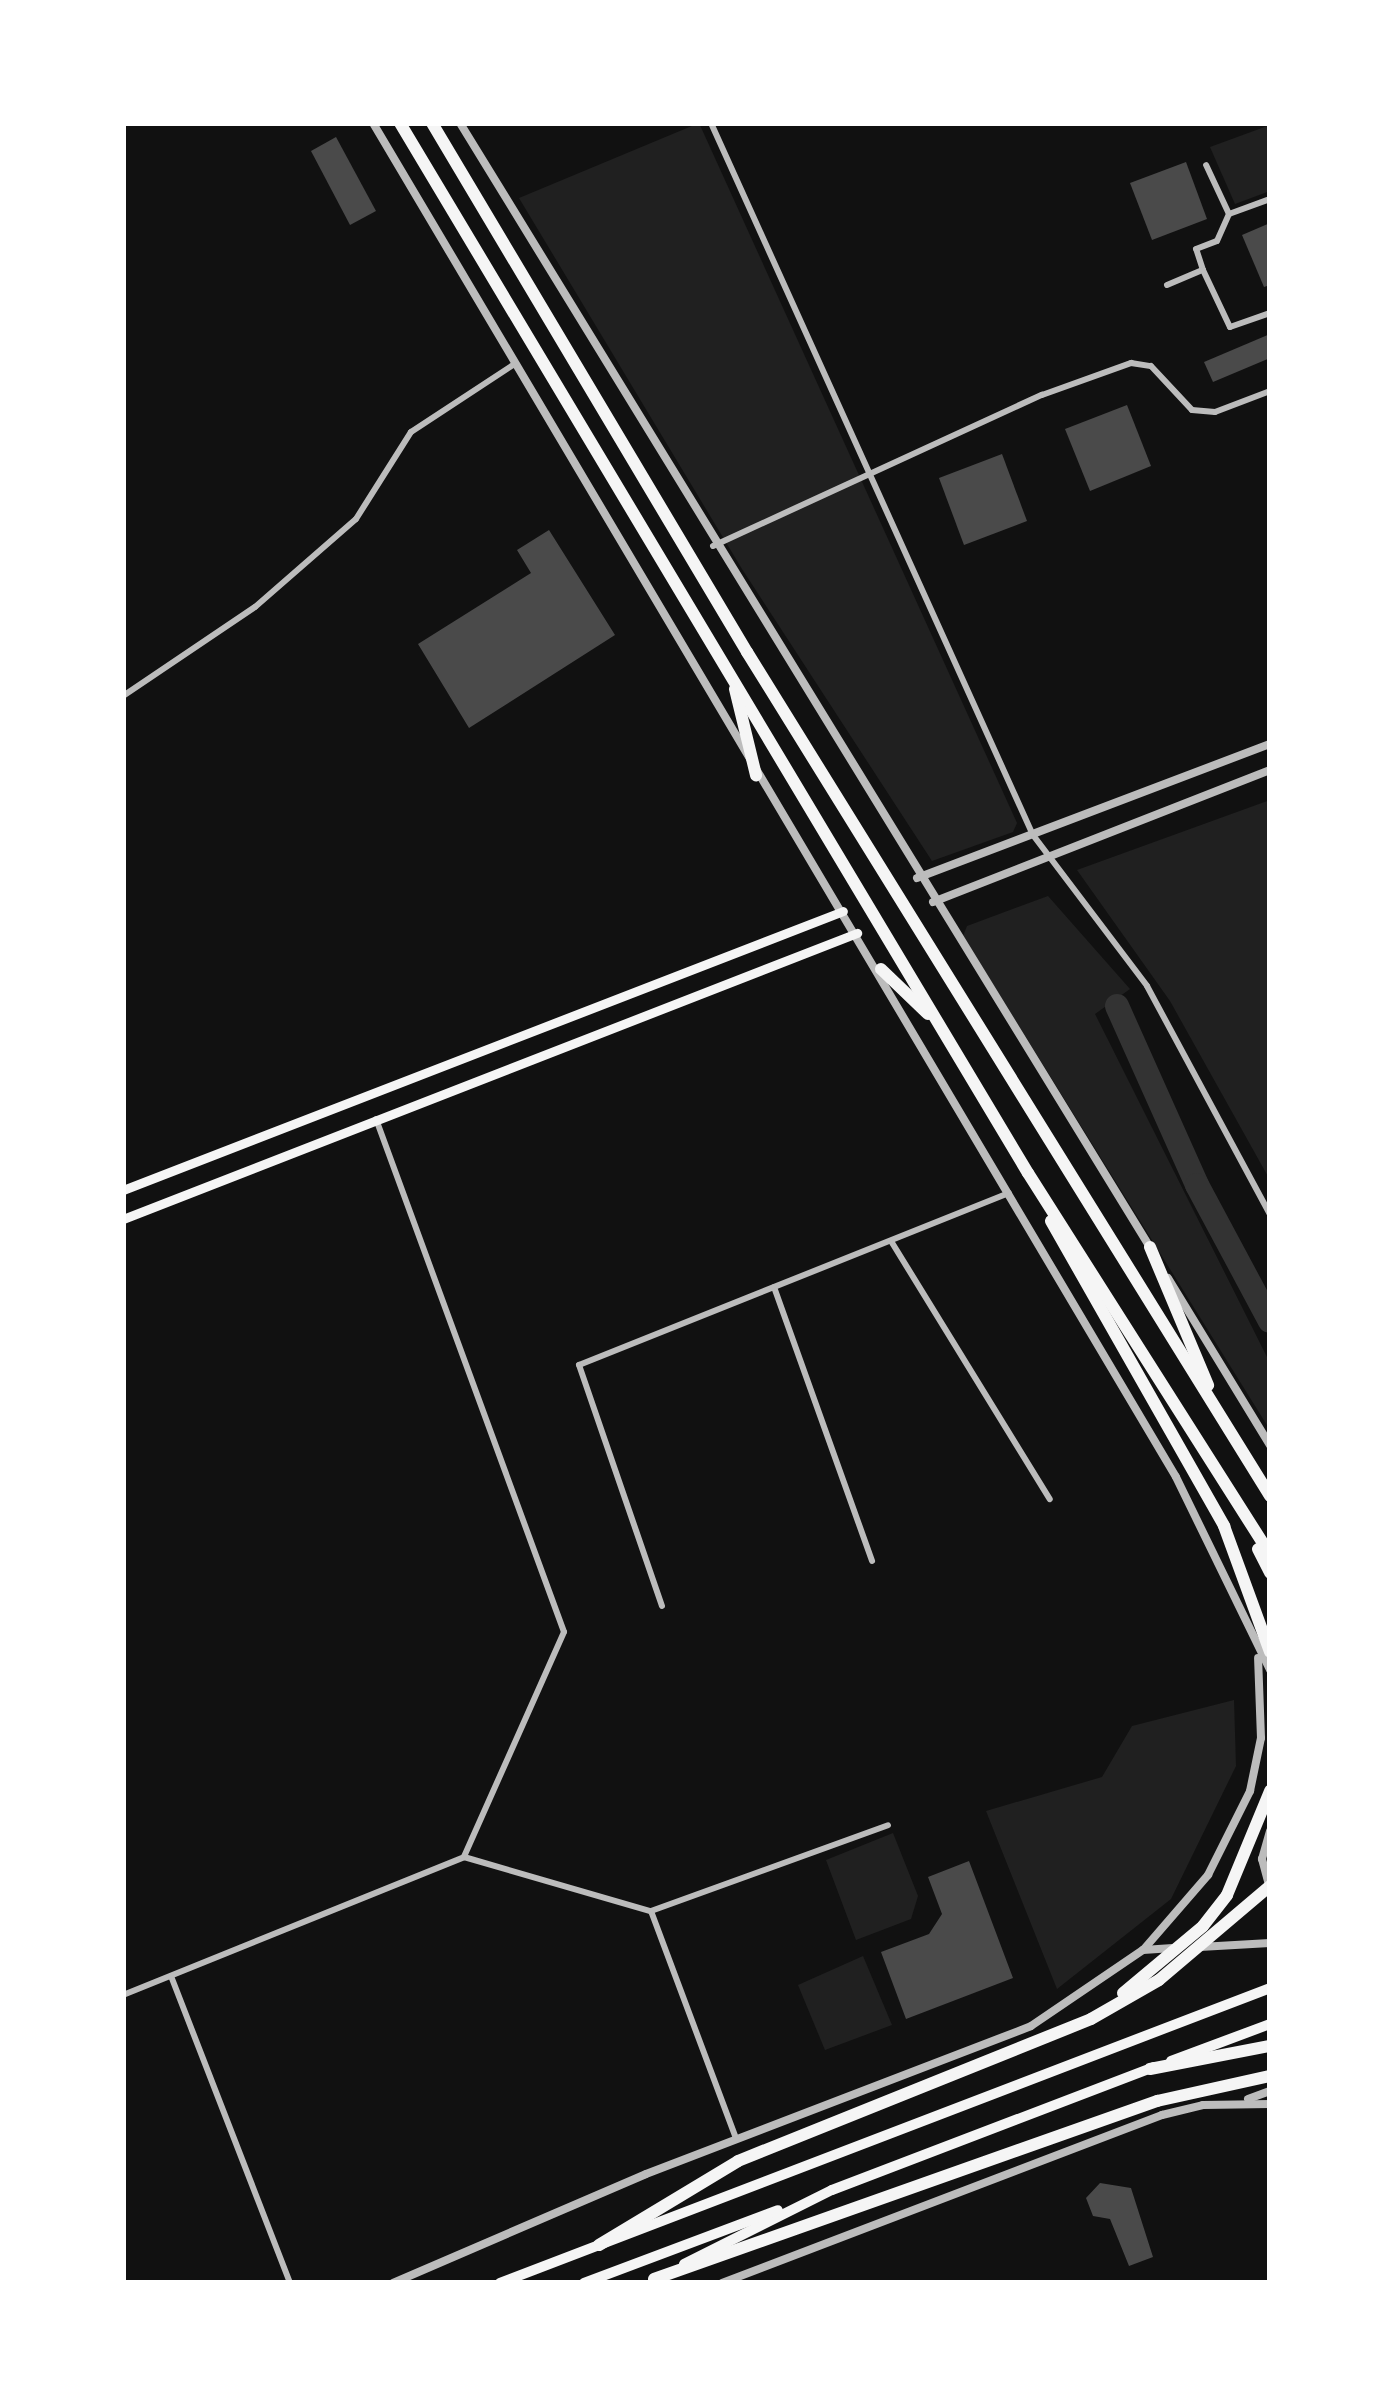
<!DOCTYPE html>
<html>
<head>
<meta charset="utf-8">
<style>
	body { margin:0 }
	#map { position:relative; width:1393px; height:2406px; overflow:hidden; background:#111; font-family:Karla,sans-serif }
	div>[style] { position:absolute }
	.green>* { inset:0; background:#202020 }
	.river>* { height:24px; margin:-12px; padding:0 12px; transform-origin:12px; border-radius:12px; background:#333 }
	.building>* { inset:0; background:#4a4a4a }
	.minor>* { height:6px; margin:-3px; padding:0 3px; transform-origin:3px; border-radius:3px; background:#bcbcbc }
	.tertiary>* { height:8px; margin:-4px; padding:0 4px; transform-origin:4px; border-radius:4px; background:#bcbcbc }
	.secondary>* { height:9px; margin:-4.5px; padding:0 4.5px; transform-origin:4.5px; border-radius:4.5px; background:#f5f5f5 }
	.trunk>* { height:10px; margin:-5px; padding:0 5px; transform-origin:5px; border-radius:5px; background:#f5f5f5 }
	.motorway>* { height:12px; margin:-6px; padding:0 6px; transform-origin:6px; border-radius:6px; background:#f5f5f5 }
	span { translate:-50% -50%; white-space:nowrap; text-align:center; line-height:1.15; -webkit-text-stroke:9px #fff; paint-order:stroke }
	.frame { position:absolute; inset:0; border:126px solid #fff; pointer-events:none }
</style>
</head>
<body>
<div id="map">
	<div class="green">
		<div style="clip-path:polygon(699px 123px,1017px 823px,1013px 832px,932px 861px,742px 569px,519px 198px)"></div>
		<div style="clip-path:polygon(1270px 125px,1270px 191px,1235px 204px,1210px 147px)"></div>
		<div style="clip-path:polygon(1270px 800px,1270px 1180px,1170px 1001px,1077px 870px)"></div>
		<div style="clip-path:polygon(1048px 896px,1130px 989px,1095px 1014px,1270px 1363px,1270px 1430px,963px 936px,967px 926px)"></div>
		<div style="clip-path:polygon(1234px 1700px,1236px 1766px,1171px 1899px,1057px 1989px,986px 1811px,1102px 1777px,1132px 1726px)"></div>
		<div style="clip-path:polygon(893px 1833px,918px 1896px,911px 1919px,856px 1940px,826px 1860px)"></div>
		<div style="clip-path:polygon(863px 1956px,892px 2025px,825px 2050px,798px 1985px)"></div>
	</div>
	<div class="river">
		<div style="left:1117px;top:1006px;width:196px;rotate:65.9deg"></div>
		<div style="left:1197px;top:1185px;width:154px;rotate:61.8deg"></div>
	</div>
	<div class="building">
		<div style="clip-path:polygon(336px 137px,376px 211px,350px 225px,311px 151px)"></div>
		<div style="clip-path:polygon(1186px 162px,1207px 219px,1152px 240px,1130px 183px)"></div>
		<div style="clip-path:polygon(1270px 223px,1270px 285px,1264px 287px,1242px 235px)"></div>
		<div style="clip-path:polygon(1270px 334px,1270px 358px,1213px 382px,1204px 362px)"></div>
		<div style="clip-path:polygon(1127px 405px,1151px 466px,1090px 491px,1065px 429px)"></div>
		<div style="clip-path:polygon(1002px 454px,1027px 521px,964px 545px,939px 478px)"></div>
		<div style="clip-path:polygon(549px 530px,615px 635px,469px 728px,418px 644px,531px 573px,517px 550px)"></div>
		<div style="clip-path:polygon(969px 1861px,1013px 1978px,906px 2019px,881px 1952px,929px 1934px,942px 1914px,928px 1877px)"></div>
		<div style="clip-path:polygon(1100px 2183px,1131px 2188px,1153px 2257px,1129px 2266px,1110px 2219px,1093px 2216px,1086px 2198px)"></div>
	</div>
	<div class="minor">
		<div style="left:711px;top:123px;width:781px;rotate:65.67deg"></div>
		<div style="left:1033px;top:835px;width:189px;rotate:52.9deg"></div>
		<div style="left:1147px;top:986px;width:259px;rotate:61.7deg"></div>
		<div style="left:1229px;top:214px;width:44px;rotate:-20.1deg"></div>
		<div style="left:1203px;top:270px;width:22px;rotate:-108deg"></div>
		<div style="left:1196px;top:249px;width:22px;rotate:-21deg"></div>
		<div style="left:1217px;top:241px;width:30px;rotate:-66deg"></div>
		<div style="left:1229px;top:214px;width:54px;rotate:-115.1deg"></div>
		<div style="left:1167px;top:285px;width:39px;rotate:-23deg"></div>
		<div style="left:1203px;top:270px;width:63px;rotate:64.7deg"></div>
		<div style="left:1230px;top:327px;width:42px;rotate:-19.3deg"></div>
		<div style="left:713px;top:546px;width:362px;rotate:-24.7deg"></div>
		<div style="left:1042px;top:395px;width:95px;rotate:-19.8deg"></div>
		<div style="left:1131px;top:363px;width:20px;rotate:9deg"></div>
		<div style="left:1151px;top:366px;width:60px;rotate:47deg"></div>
		<div style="left:1192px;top:410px;width:23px;rotate:5deg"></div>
		<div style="left:1215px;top:412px;width:59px;rotate:-20.9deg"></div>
		<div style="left:123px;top:696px;width:159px;rotate:-34deg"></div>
		<div style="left:255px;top:607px;width:134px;rotate:-41.1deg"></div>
		<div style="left:356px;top:519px;width:103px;rotate:-57.7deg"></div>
		<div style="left:411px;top:432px;width:122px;rotate:-33.3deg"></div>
		<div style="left:376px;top:1119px;width:546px;rotate:69.87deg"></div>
		<div style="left:564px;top:1632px;width:246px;rotate:114deg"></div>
		<div style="left:891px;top:1241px;width:303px;rotate:58.4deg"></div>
		<div style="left:774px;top:1287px;width:291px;rotate:70.3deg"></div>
		<div style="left:662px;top:1606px;width:255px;rotate:-109deg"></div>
		<div style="left:579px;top:1365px;width:463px;rotate:-21.8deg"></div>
		<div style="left:464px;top:1857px;width:194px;rotate:16.2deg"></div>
		<div style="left:651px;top:1911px;width:252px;rotate:-19.9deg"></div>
		<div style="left:651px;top:1911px;width:242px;rotate:69.5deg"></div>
		<div style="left:171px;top:1976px;width:329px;rotate:68.8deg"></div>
		<div style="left:123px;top:1995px;width:368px;rotate:-22deg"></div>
	</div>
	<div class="tertiary">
		<div style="left:373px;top:123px;width:1574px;rotate:59.33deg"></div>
		<div style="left:1176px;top:1477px;width:215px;rotate:64deg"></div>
		<div style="left:460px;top:123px;width:1321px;rotate:58.46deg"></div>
		<div style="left:917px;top:878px;width:378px;rotate:-20.8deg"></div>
		<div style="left:933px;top:902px;width:362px;rotate:-21.4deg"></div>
		<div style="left:1168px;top:1278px;width:196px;rotate:58.6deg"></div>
		<div style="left:1269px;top:1885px;width:27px;rotate:-105deg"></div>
		<div style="left:1262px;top:1859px;width:29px;rotate:-74deg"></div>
		<div style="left:1200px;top:1947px;width:70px;rotate:-3.3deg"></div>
		<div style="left:1144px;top:1949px;width:98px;rotate:-49.1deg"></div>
		<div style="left:1208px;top:1875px;width:94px;rotate:-63.4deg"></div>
		<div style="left:1250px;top:1791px;width:54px;rotate:-78.3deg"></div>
		<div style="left:1261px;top:1738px;width:80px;rotate:-92.1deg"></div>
		<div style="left:1248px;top:2099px;width:23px;rotate:-20deg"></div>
		<div style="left:393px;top:2283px;width:275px;rotate:-23.3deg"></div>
		<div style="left:646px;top:2174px;width:412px;rotate:-21deg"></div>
		<div style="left:1031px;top:2026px;width:135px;rotate:-34.2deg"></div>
		<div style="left:1143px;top:1950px;width:30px;rotate:-4deg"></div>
		<div style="left:722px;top:2283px;width:471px;rotate:-20.9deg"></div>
		<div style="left:1162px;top:2115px;width:42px;rotate:-13.7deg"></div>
		<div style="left:1203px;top:2105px;width:67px;rotate:-0.9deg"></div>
	</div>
	<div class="secondary">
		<div style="left:123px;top:1190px;width:772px;rotate:-21.18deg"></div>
		<div style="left:123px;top:1219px;width:788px;rotate:-21.29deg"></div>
	</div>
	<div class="trunk">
		<div style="left:1171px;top:2061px;width:106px;rotate:-20.5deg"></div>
		<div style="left:684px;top:2264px;width:165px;rotate:-26.6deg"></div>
		<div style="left:832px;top:2190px;width:345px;rotate:-20.9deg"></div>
		<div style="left:500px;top:2283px;width:825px;rotate:-20.96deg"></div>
		<div style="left:584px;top:2283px;width:207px;rotate:-20.6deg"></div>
	</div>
	<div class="motorway">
		<div style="left:400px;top:123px;width:1223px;rotate:59.12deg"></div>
		<div style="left:1028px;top:1173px;width:452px;rotate:57.6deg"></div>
		<div style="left:432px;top:123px;width:616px;rotate:59.23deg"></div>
		<div style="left:747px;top:652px;width:993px;rotate:58.21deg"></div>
		<div style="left:735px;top:689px;width:89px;rotate:76.3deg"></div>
		<div style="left:881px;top:969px;width:65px;rotate:43.8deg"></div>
		<div style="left:1051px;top:1221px;width:351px;rotate:60.4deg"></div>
		<div style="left:1224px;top:1526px;width:134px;rotate:69.9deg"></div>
		<div style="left:1150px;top:1247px;width:150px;rotate:67.2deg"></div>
		<div style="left:1258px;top:1549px;width:27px;rotate:63deg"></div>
		<div style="left:1123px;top:1993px;width:104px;rotate:-39.9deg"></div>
		<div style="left:1203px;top:1926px;width:39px;rotate:-52deg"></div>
		<div style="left:1227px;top:1895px;width:113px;rotate:-67.5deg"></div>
		<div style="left:1150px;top:2069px;width:122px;rotate:-10.9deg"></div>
		<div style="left:599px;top:2245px;width:162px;rotate:-31.1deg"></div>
		<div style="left:738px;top:2161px;width:380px;rotate:-21.9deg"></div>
		<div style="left:1091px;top:2019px;width:78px;rotate:-29.8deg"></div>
		<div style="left:1159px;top:1980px;width:145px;rotate:-40.3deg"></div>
		<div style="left:654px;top:2279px;width:534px;rotate:-19.49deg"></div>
		<div style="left:1157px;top:2101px;width:116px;rotate:-12.5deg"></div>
	</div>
	<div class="frame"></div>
</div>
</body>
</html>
